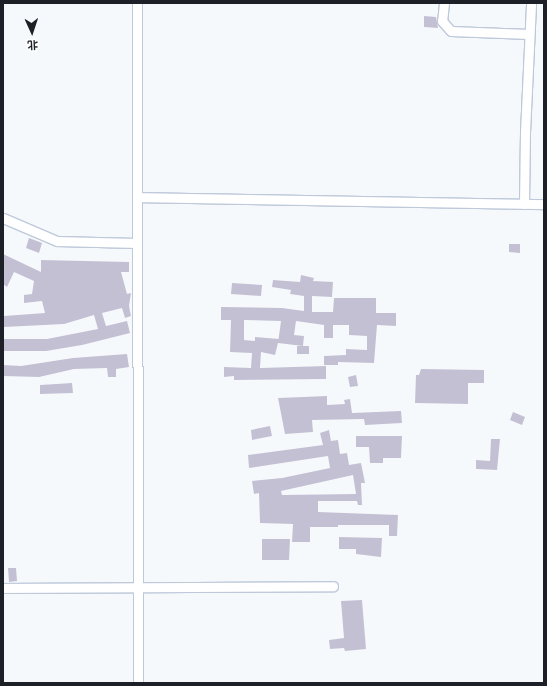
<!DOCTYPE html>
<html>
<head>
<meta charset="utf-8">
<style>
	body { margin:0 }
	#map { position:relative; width:547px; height:686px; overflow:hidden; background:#f6f9fc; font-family:"DejaVu Sans","Noto Sans SC",sans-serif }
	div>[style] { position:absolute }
	.building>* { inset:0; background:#c4c0d4 }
	.roads { filter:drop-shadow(1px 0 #bec9da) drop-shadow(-1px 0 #bec9da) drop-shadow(0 1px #bec9da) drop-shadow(0 -1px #bec9da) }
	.minor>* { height:9px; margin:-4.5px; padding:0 4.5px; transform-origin:4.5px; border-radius:4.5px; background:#fff }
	span { translate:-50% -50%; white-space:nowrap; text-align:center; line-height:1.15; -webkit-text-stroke:4px #fff; paint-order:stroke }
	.frame { position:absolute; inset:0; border:4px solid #1d2127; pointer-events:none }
	.north { position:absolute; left:12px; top:12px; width:40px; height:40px; -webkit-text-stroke:3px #fff; paint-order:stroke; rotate:177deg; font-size:11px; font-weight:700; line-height:16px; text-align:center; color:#1d2127 }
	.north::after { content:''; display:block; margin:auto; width:14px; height:18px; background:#1d2127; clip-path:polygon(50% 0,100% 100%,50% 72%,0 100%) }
</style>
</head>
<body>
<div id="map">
	<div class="building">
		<div style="clip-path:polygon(424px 16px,436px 17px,438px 28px,424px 27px)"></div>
		<div style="clip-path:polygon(29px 238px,42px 243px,39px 253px,26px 248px)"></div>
		<div style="clip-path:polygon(509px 244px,520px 244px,520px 253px,509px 252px)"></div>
		<div style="clip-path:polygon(3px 254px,41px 272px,41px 260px,129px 262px,129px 272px,121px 272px,127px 294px,131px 293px,129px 306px,131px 316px,125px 318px,122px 308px,102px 313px,106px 326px,127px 321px,130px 333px,82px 345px,46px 351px,3px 351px,3px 339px,47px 339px,98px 329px,94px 315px,64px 324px,4px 327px,4px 316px,45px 313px,42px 301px,24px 303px,24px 295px,32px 294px,34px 281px,14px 272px,7px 287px,3px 284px)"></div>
		<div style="clip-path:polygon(301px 275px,314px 278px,313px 281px,333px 282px,332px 297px,312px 296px,312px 312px,333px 312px,334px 298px,376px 298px,376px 313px,396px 313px,396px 326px,377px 325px,374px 363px,338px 362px,338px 365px,324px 365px,324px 356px,346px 355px,346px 349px,367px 350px,367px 336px,349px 335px,349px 325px,333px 325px,333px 338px,324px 338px,324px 325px,296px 321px,294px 335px,304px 336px,303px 346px,278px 343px,281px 321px,244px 320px,244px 340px,255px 341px,255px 337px,279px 339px,275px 355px,261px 352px,260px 368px,326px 366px,326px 379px,234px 380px,234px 376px,224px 377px,224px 367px,251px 368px,252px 353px,230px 352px,231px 320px,221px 320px,221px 307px,282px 308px,304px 311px,304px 296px,290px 294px,291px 290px,272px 287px,273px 280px,300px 282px)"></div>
		<div style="clip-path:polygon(232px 283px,262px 285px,261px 296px,231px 294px)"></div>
		<div style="clip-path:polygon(297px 346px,309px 346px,309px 354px,297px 354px)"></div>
		<div style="clip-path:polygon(127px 354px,129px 367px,116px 369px,116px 377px,108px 377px,107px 368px,74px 369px,39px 377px,3px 376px,3px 365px,21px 366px,73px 358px)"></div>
		<div style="clip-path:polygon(421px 369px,484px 370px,484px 383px,468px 383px,468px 404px,415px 403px,416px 375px,419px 375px)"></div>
		<div style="clip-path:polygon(356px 375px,358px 386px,350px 387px,348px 377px)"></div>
		<div style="clip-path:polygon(72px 383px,73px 393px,40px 394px,40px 385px)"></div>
		<div style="clip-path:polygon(327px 396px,327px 405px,345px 404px,344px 400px,350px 399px,352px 413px,401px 411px,402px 423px,365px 425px,364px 419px,312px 420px,313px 432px,285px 434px,278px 398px)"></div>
		<div style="clip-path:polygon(513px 412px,525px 417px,522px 425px,510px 420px)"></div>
		<div style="clip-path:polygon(270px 426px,272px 436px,252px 440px,251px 430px)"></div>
		<div style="clip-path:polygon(evenodd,329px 430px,331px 441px,338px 440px,340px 454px,347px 453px,349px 465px,361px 463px,365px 483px,361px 483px,362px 505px,358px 505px,357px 501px,318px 501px,318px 512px,398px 515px,397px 536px,389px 536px,389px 525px,338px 525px,338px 527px,310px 527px,310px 542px,292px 542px,293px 524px,260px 523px,259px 493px,254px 494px,252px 481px,282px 478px,330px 468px,328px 456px,249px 468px,248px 455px,323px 445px,320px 433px,329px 430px,353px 475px,356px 494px,282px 495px,281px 491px,353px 475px)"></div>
		<div style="clip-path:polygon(356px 436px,402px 436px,401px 458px,383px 458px,383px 463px,370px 463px,369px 447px,356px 447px)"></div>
		<div style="clip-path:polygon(491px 439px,500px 439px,497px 470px,476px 469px,476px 460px,490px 461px)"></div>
		<div style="clip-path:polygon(339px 537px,382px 538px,381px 557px,356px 554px,356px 549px,339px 549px)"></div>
		<div style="clip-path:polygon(262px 539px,290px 539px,289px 560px,262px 560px)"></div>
		<div style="clip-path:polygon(8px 568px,16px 568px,17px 581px,9px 582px)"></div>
		<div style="clip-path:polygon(362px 600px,366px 649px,345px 651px,344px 648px,330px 649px,329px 640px,344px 638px,341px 601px)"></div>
	</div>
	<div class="roads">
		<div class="minor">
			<div style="left:137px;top:3px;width:680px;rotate:89.92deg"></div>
			<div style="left:444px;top:3px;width:18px;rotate:96deg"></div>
			<div style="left:442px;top:21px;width:13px;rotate:48deg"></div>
			<div style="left:451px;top:31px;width:78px;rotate:2.2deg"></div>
			<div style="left:137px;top:197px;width:407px;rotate:1deg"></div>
			<div style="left:524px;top:204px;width:72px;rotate:-89.2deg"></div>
			<div style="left:525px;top:132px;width:129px;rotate:-87.3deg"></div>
			<div style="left:3px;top:218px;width:59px;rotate:23.1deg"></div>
			<div style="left:57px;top:241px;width:80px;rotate:1.4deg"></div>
			<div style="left:3px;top:588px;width:330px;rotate:-0.3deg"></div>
		</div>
	</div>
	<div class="frame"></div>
	<div class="north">北</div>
</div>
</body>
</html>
